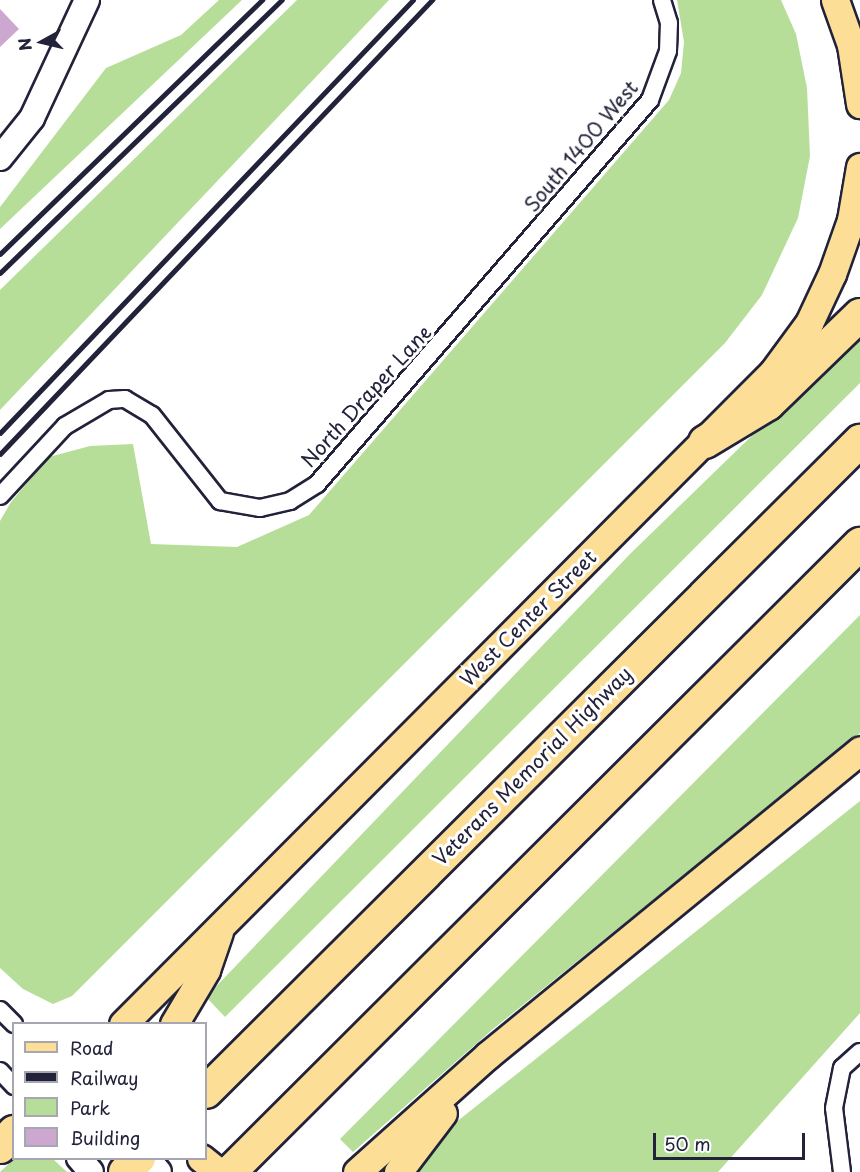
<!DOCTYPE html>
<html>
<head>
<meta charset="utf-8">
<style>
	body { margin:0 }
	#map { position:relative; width:860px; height:1172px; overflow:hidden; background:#fff; font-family:"Playpen Sans",sans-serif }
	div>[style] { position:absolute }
	.green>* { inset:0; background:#b6de99 }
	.building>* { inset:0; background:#cca8d1 }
	.roads { filter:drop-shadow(2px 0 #22223b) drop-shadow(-2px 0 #22223b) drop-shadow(0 2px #22223b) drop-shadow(0 -2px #22223b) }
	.street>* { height:16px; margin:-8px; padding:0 8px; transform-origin:8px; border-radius:8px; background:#fff }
	.secondary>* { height:24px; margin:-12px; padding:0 12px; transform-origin:12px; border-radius:12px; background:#fff }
	.primary>* { height:27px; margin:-13.5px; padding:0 13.5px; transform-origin:13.5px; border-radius:13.5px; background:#fdde96 }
	.highway>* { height:32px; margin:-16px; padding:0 16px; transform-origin:16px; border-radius:16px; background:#fdde96 }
	.rail>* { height:4.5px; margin:-2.25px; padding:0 2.25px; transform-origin:2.25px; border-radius:2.25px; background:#22223b }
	span { translate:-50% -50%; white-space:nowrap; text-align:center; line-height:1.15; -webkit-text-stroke:6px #fff; paint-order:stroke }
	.street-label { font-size:20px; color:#22223b }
	.legend { position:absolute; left:12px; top:1022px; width:195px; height:138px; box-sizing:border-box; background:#fff; border:2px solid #a7a7b1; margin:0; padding:8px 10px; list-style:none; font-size:18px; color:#22223b }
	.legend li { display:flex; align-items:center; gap:12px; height:30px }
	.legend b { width:30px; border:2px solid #a7a7b1 }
	.north { position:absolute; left:12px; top:12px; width:60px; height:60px; -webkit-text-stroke:4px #fff; paint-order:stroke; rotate:262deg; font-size:16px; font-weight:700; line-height:24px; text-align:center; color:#22223b }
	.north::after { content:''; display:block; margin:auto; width:21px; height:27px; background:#22223b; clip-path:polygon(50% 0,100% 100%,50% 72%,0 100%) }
	.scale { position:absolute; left:653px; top:1133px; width:152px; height:27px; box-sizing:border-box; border:3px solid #22223b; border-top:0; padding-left:8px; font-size:18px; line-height:21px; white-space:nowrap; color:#22223b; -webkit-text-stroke:4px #fff; paint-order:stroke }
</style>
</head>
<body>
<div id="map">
	<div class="green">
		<div style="clip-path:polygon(219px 0,242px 0,0 229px,0 207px,106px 68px,181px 35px)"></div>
		<div style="clip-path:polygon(297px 0,389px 0,0 410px,0 290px)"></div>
		<div style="clip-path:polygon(677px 0,781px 0,796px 34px,807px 88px,810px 156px,798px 218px,762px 295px,725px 343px,72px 996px,53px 1004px,23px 989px,0 968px,0 521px,11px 502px,49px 457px,90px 446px,133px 444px,151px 544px,237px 547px,309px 515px,669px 100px,681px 73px,684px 42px)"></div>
		<div style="clip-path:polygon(860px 331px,860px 383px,225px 1017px,206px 997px,631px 553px)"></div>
		<div style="clip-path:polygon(860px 615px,860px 733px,493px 1029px,353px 1152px,340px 1139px)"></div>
		<div style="clip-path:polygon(860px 801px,860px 1013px,718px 1172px,414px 1172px,445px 1131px)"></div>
		<div style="clip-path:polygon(15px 1158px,53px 1159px,67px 1172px,0 1172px)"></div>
	</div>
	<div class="building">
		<div style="clip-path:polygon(0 9px,19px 29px,0 47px)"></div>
	</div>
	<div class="roads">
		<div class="street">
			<div style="left:0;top:496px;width:96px;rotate:-47.1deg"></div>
			<div style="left:65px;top:426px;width:51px;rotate:-30.6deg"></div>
			<div style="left:109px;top:400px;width:16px;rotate:-4deg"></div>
			<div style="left:125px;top:399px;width:31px;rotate:31deg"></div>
			<div style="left:152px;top:415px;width:110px;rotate:51.7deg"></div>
			<div style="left:220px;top:501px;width:41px;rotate:9.9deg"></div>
			<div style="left:260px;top:508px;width:31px;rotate:-13deg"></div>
			<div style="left:290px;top:501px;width:32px;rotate:-32deg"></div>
			<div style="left:317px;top:484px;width:508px;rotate:-49.07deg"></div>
			<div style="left:650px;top:100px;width:52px;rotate:-69.8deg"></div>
			<div style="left:668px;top:51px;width:28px;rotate:-88deg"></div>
			<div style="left:669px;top:23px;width:24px;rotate:-107deg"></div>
			<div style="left:0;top:1010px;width:20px;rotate:45deg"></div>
			<div style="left:0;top:1071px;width:21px;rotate:47deg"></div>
			<div style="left:842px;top:1172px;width:64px;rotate:-97.1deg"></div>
			<div style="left:834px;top:1108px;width:41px;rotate:-78.7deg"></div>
			<div style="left:842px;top:1068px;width:24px;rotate:-42deg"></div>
		</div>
		<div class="secondary">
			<div style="left:0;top:158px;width:51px;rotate:-51.3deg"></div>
			<div style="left:32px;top:118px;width:130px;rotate:-65deg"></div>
			<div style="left:79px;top:1158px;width:18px;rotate:49deg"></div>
			<div style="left:147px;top:1158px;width:18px;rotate:49deg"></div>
		</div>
		<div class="primary">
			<div style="left:835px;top:0;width:48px;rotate:70.4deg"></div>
			<div style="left:851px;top:45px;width:60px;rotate:81.3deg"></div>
			<div style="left:123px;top:1024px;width:921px;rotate:-45.09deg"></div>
			<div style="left:773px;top:372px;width:61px;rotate:-53.7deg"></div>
			<div style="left:809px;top:323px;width:54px;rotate:-64.9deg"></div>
			<div style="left:832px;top:274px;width:57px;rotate:-70.6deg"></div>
			<div style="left:851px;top:220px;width:54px;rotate:-80.4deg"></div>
			<div style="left:174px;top:1024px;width:63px;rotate:-59.3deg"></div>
			<div style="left:206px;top:970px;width:40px;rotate:-71.1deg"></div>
			<div style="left:201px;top:1158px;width:22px;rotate:39deg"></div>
			<div style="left:357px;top:1172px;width:176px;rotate:-41.8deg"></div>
			<div style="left:488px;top:1055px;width:481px;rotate:-39.3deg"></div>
			<div style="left:398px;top:1172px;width:74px;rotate:-52.7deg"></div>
		</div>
		<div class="highway">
			<div style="left:705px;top:442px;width:74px;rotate:-31.1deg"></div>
			<div style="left:768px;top:404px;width:128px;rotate:-44.1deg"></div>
			<div style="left:206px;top:1092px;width:923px;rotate:-44.87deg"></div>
			<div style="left:0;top:1147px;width:21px;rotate:-47deg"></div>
			<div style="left:125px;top:1172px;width:20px;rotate:-45deg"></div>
			<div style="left:230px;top:1172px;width:890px;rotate:-44.91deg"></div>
		</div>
	</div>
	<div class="rail">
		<div style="left:0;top:254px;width:365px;rotate:-44.1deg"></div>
		<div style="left:0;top:273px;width:392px;rotate:-44.1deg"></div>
		<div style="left:0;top:433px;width:598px;rotate:-46.35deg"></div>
		<div style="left:0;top:454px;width:627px;rotate:-46.42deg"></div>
	</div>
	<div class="street-label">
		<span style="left:581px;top:146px;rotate:-50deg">South 1400 West</span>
		<span style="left:366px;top:396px;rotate:-48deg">North Draper Lane</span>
		<span style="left:528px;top:618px;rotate:-45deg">West Center Street</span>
		<span style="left:532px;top:766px;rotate:-45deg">Veterans Memorial Highway</span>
	</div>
	<ul class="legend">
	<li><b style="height:8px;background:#fdde96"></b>Road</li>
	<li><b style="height:8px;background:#22223b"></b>Railway</li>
	<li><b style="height:16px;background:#b6de99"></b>Park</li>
	<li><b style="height:16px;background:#cca8d1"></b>Building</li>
	</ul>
	<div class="north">N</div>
	<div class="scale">50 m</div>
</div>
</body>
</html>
